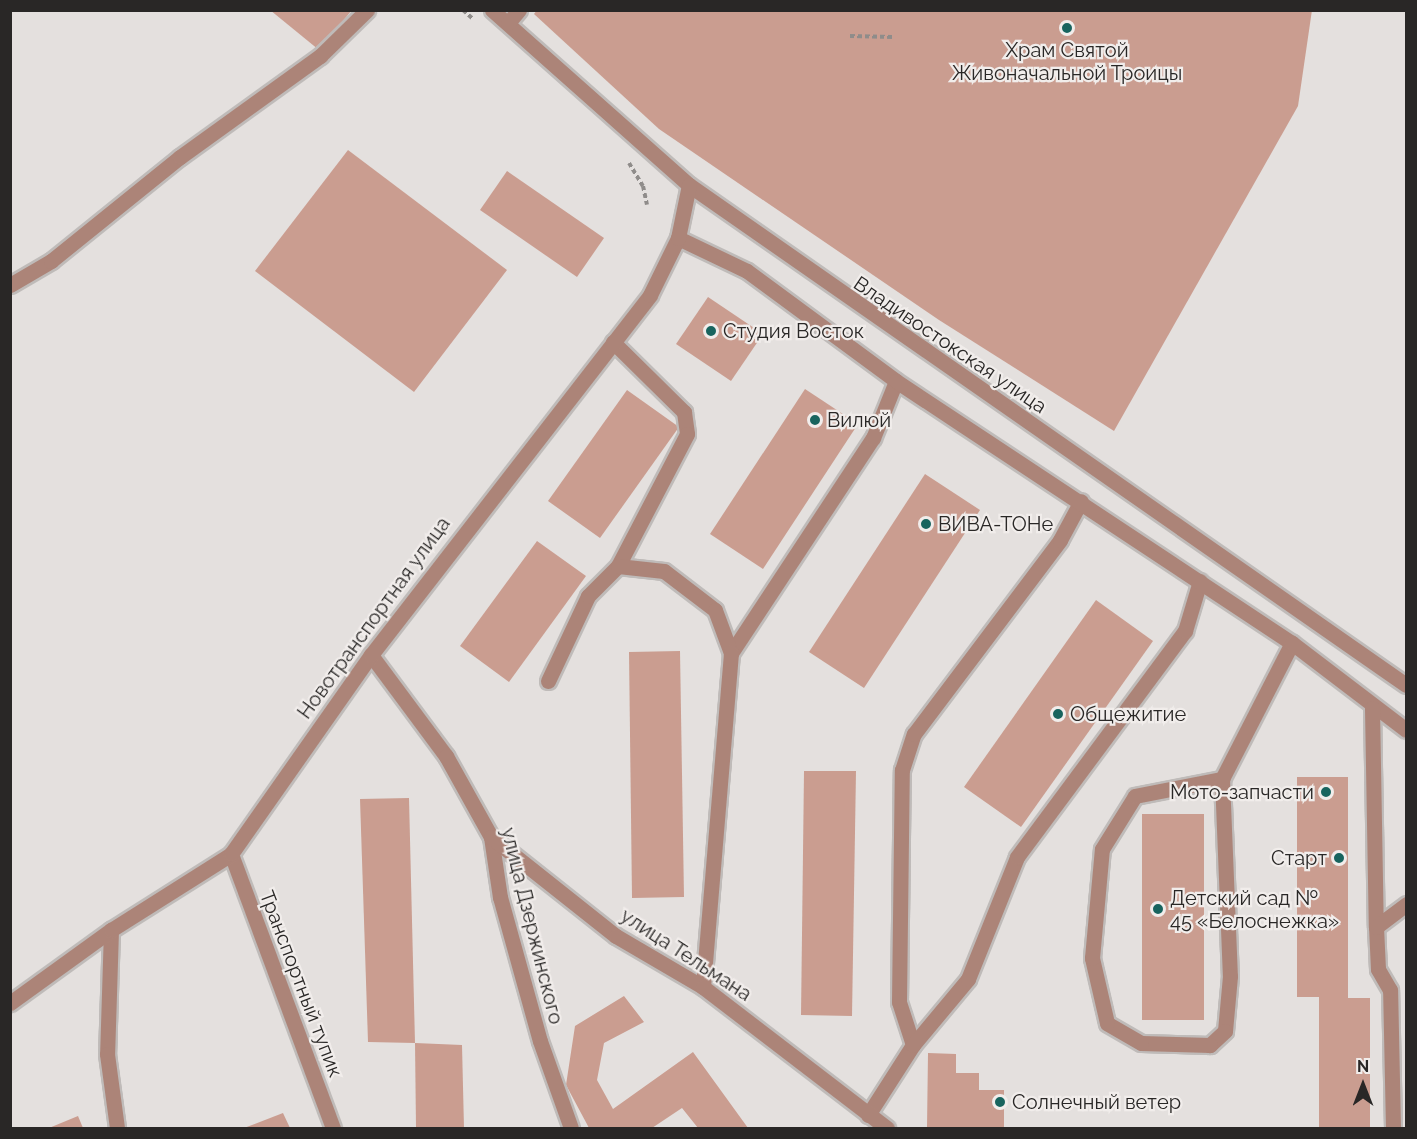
<!DOCTYPE html>
<html>
<head>
<meta charset="utf-8">
<style>
	body { margin:0 }
	#map { position:relative; width:1417px; height:1139px; overflow:hidden; background:#e4e0de; font-family:Raleway,sans-serif }
	div>[style] { position:absolute }
	.building>* { inset:0; background:#ca9d90 }
	.path>* { height:4px; margin-top:-2px; transform-origin:0; background:repeating-linear-gradient(90deg,#8f8c8a 0 4.5px,transparent 0 7.5px) }
	.roads { filter:drop-shadow(2px 0 #bfbbb9) drop-shadow(-2px 0 #bfbbb9) drop-shadow(0 2px #bfbbb9) drop-shadow(0 -2px #bfbbb9) }
	.lane>* { height:15px; margin:-7.5px; padding:0 7.5px; transform-origin:7.5px; border-radius:7.5px; background:#ac8478 }
	.street>* { height:15px; margin:-7.5px; padding:0 7.5px; transform-origin:7.5px; border-radius:7.5px; background:#ac8478 }
	.dots>* { width:16px; height:16px; translate:-50% -50%; box-sizing:border-box; border:3px solid #f1edeb; border-radius:50% }
	span { translate:-50% -50%; white-space:nowrap; text-align:center; line-height:1.15; -webkit-text-stroke:4.5px #f1edeb; paint-order:stroke }
	.poi-label { font-size:20px; color:#292726 }
	.left { translate:0 -50%; text-align:left }
	.right { translate:-100% -50%; text-align:right }
	.street-label { font-size:20px; color:#292726 }
	.frame { position:absolute; inset:0; border:12px solid #292726; pointer-events:none }
	.north { position:absolute; left:1333px; top:1055px; width:60px; height:60px; -webkit-text-stroke:4px #f1edeb; paint-order:stroke; rotate:0deg; font-size:16px; font-weight:700; line-height:24px; text-align:center; color:#292726 }
	.north::after { content:''; display:block; margin:auto; width:21px; height:27px; background:#292726; clip-path:polygon(50% 0,100% 100%,50% 72%,0 100%) }
</style>
</head>
<body>
<div id="map">
	<div class="building">
		<div style="clip-path:polygon(270px 10px,352px 10px,319px 50px)"></div>
		<div style="clip-path:polygon(537px 10px,1312px 10px,1298px 106px,1114px 431px,939px 320px,659px 129px,534px 14px)"></div>
		<div style="clip-path:polygon(348px 150px,507px 270px,414px 392px,255px 271px)"></div>
		<div style="clip-path:polygon(507px 171px,604px 238px,577px 277px,480px 210px)"></div>
		<div style="clip-path:polygon(708px 297px,763px 334px,731px 381px,676px 344px)"></div>
		<div style="clip-path:polygon(805px 389px,858px 424px,763px 569px,710px 534px)"></div>
		<div style="clip-path:polygon(627px 390px,679px 427px,600px 538px,548px 501px)"></div>
		<div style="clip-path:polygon(925px 474px,980px 510px,864px 688px,809px 652px)"></div>
		<div style="clip-path:polygon(537px 541px,586px 576px,509px 682px,460px 646px)"></div>
		<div style="clip-path:polygon(1096px 600px,1153px 641px,1021px 827px,964px 787px)"></div>
		<div style="clip-path:polygon(680px 651px,684px 897px,632px 898px,629px 652px)"></div>
		<div style="clip-path:polygon(804px 771px,856px 771px,852px 1016px,801px 1015px)"></div>
		<div style="clip-path:polygon(1297px 777px,1348px 777px,1348px 998px,1370px 998px,1370px 1128px,1319px 1128px,1319px 997px,1297px 997px)"></div>
		<div style="clip-path:polygon(409px 798px,415px 1043px,368px 1042px,360px 799px)"></div>
		<div style="clip-path:polygon(1142px 814px,1204px 814px,1204px 1020px,1142px 1020px)"></div>
		<div style="clip-path:polygon(624px 996px,644px 1022px,604px 1043px,597px 1080px,613px 1109px,693px 1052px,748px 1128px,698px 1128px,682px 1108px,652px 1128px,589px 1128px,566px 1085px,575px 1026px)"></div>
		<div style="clip-path:polygon(415px 1043px,462px 1045px,464px 1128px,416px 1128px)"></div>
		<div style="clip-path:polygon(928px 1053px,956px 1054px,956px 1073px,979px 1073px,979px 1090px,1004px 1090px,1004px 1128px,927px 1127px)"></div>
		<div style="clip-path:polygon(283px 1113px,290px 1128px,244px 1128px)"></div>
		<div style="clip-path:polygon(78px 1116px,83px 1128px,49px 1128px)"></div>
	</div>
	<div class="path">
		<div style="left:463px;top:10px;width:12px;rotate:42deg"></div>
		<div style="left:850px;top:36px;width:43px;rotate:1.3deg"></div>
		<div style="left:629px;top:163px;width:27px;rotate:59deg"></div>
		<div style="left:643px;top:186px;width:19px;rotate:78deg"></div>
	</div>
	<div class="roads">
		<div class="lane">
			<div style="left:613px;top:342px;width:100px;rotate:44.6deg"></div>
			<div style="left:684px;top:412px;width:22px;rotate:82deg"></div>
			<div style="left:687px;top:434px;width:149px;rotate:117.6deg"></div>
			<div style="left:731px;top:653px;width:258px;rotate:-56.6deg"></div>
			<div style="left:873px;top:438px;width:61px;rotate:-68deg"></div>
			<div style="left:548px;top:681px;width:94px;rotate:-64.8deg"></div>
			<div style="left:588px;top:596px;width:42px;rotate:-45deg"></div>
			<div style="left:618px;top:566px;width:46px;rotate:6.2deg"></div>
			<div style="left:664px;top:571px;width:64px;rotate:37.4deg"></div>
			<div style="left:715px;top:610px;width:46px;rotate:69.6deg"></div>
			<div style="left:731px;top:653px;width:335px;rotate:94.8deg"></div>
			<div style="left:1222px;top:779px;width:197px;rotate:87.7deg"></div>
			<div style="left:1230px;top:976px;width:55px;rotate:95.2deg"></div>
			<div style="left:1225px;top:1031px;width:21px;rotate:137deg"></div>
			<div style="left:1210px;top:1045px;width:69px;rotate:-178.3deg"></div>
			<div style="left:1141px;top:1043px;width:39px;rotate:-150deg"></div>
			<div style="left:1107px;top:1023px;width:67px;rotate:-103deg"></div>
			<div style="left:1092px;top:958px;width:109px;rotate:-84.8deg"></div>
			<div style="left:1102px;top:849px;width:62px;rotate:-58.1deg"></div>
			<div style="left:1135px;top:796px;width:89px;rotate:-11.1deg"></div>
			<div style="left:1222px;top:779px;width:153px;rotate:-62.8deg"></div>
			<div style="left:913px;top:1045px;width:45px;rotate:-108deg"></div>
			<div style="left:899px;top:1002px;width:232px;rotate:-89.3deg"></div>
			<div style="left:902px;top:770px;width:38px;rotate:-72deg"></div>
			<div style="left:914px;top:734px;width:243px;rotate:-53deg"></div>
			<div style="left:1060px;top:540px;width:44px;rotate:-61.7deg"></div>
			<div style="left:868px;top:1115px;width:83px;rotate:-57.3deg"></div>
			<div style="left:913px;top:1045px;width:86px;rotate:-50.2deg"></div>
			<div style="left:968px;top:979px;width:131px;rotate:-68.1deg"></div>
			<div style="left:1017px;top:857px;width:282px;rotate:-53.4deg"></div>
			<div style="left:1185px;top:631px;width:52px;rotate:-73.3deg"></div>
		</div>
		<div class="street">
			<div style="left:492px;top:10px;width:264px;rotate:41.6deg"></div>
			<div style="left:689px;top:185px;width:874px;rotate:34.89deg"></div>
			<div style="left:508px;top:23px;width:17px;rotate:-50deg"></div>
			<div style="left:678px;top:238px;width:76px;rotate:25.6deg"></div>
			<div style="left:747px;top:271px;width:185px;rotate:36.4deg"></div>
			<div style="left:896px;top:381px;width:475px;rotate:33.5deg"></div>
			<div style="left:1292px;top:643px;width:143px;rotate:37.3deg"></div>
			<div style="left:10px;top:285px;width:48px;rotate:-30.3deg"></div>
			<div style="left:51px;top:261px;width:166px;rotate:-38.9deg"></div>
			<div style="left:180px;top:157px;width:173px;rotate:-35.8deg"></div>
			<div style="left:320px;top:56px;width:66px;rotate:-44.4deg"></div>
			<div style="left:371px;top:655px;width:126px;rotate:53.4deg"></div>
			<div style="left:446px;top:756px;width:93px;rotate:60.9deg"></div>
			<div style="left:491px;top:837px;width:61px;rotate:81.5deg"></div>
			<div style="left:500px;top:897px;width:149px;rotate:74.5deg"></div>
			<div style="left:540px;top:1041px;width:92px;rotate:70.4deg"></div>
			<div style="left:1372px;top:708px;width:219px;rotate:89deg"></div>
			<div style="left:491px;top:837px;width:159px;rotate:38.4deg"></div>
			<div style="left:616px;top:936px;width:101px;rotate:30.4deg"></div>
			<div style="left:703px;top:987px;width:232px;rotate:37.5deg"></div>
			<div style="left:231px;top:854px;width:292px;rotate:69.6deg"></div>
			<div style="left:111px;top:930px;width:124px;rotate:91.8deg"></div>
			<div style="left:107px;top:1054px;width:75px;rotate:82.3deg"></div>
			<div style="left:10px;top:1003px;width:125px;rotate:-35.9deg"></div>
			<div style="left:111px;top:930px;width:142px;rotate:-32.3deg"></div>
			<div style="left:231px;top:854px;width:243px;rotate:-54.9deg"></div>
			<div style="left:371px;top:655px;width:455px;rotate:-52.2deg"></div>
			<div style="left:650px;top:295px;width:64px;rotate:-63.8deg"></div>
			<div style="left:678px;top:238px;width:54px;rotate:-78.3deg"></div>
			<div style="left:1393px;top:1128px;width:138px;rotate:-91.2deg"></div>
			<div style="left:1390px;top:990px;width:24px;rotate:-120deg"></div>
			<div style="left:1378px;top:969px;width:42px;rotate:-92.7deg"></div>
			<div style="left:1376px;top:927px;width:38px;rotate:-37deg"></div>
		</div>
	</div>
	<div class="dots">
		<div style="left:1067px;top:28px;background:#18645e"></div>
		<div style="left:711px;top:331px;background:#18645e"></div>
		<div style="left:815px;top:420px;background:#18645e"></div>
		<div style="left:926px;top:524px;background:#18645e"></div>
		<div style="left:1058px;top:714px;background:#18645e"></div>
		<div style="left:1326px;top:792px;background:#18645e"></div>
		<div style="left:1339px;top:858px;background:#18645e"></div>
		<div style="left:1158px;top:909px;background:#18645e"></div>
		<div style="left:1000px;top:1102px;background:#18645e"></div>
	</div>
	<div class="poi-label">
		<span style="left:1067px;top:62px">Храм Святой<br>Живоначальной Троицы</span>
		<span class="left" style="left:723px;top:331px">Студия Восток</span>
		<span class="left" style="left:827px;top:420px">Вилюй</span>
		<span class="left" style="left:938px;top:524px">ВИВА-ТОНе</span>
		<span class="left" style="left:1070px;top:714px">Общежитие</span>
		<span class="right" style="left:1314px;top:792px">Мото-запчасти</span>
		<span class="right" style="left:1327px;top:858px">Старт</span>
		<span class="left" style="left:1170px;top:910px">Детский сад №<br>45 «Белоснежка»</span>
		<span class="left" style="left:1012px;top:1102px">Солнечный ветер</span>
	</div>
	<div class="street-label">
		<span style="left:950px;top:345px;rotate:34deg">Владивостокская улица</span>
		<span style="left:374px;top:618px;rotate:-54deg">Новотранспортная улица</span>
		<span style="left:532px;top:926px;rotate:76deg">улица Дзержинского</span>
		<span style="left:686px;top:955px;rotate:33deg">улица Тельмана</span>
		<span style="left:301px;top:984px;rotate:69deg">Транспортный тупик</span>
	</div>
	<div class="frame"></div>
	<div class="north">N</div>
</div>
</body>
</html>
